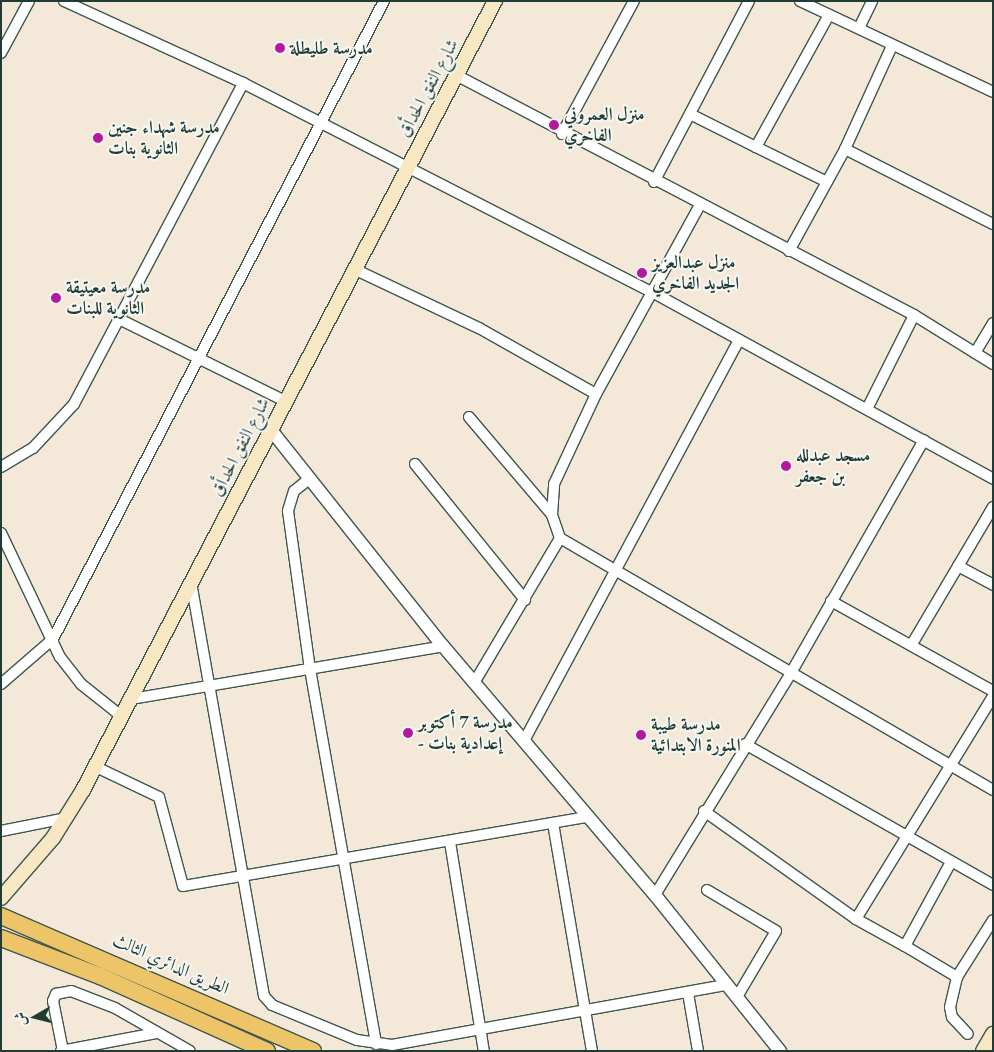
<!DOCTYPE html>
<html>
<head>
<meta charset="utf-8">
<style>
	body { margin:0 }
	#map { position:relative; width:994px; height:1052px; overflow:hidden; background:#f4e9d9; font-family:"EB Garamond",Amiri,serif }
	div>[style] { position:absolute }
	.roads { filter:drop-shadow(1px 0 #3f574d) drop-shadow(-1px 0 #3f574d) drop-shadow(0 1px #3f574d) drop-shadow(0 -1px #3f574d) }
	.minor>* { height:10px; margin:-5px; padding:0 5px; transform-origin:5px; border-radius:5px; background:#fff }
	.tertiary>* { height:12px; margin:-6px; padding:0 6px; transform-origin:6px; border-radius:6px; background:#fff }
	.secondary>* { height:14px; margin:-7px; padding:0 7px; transform-origin:7px; border-radius:7px; background:#f8e7c3 }
	.trunk>* { height:16px; margin:-8px; padding:0 8px; transform-origin:8px; border-radius:8px; background:#eec469 }
	.dots>* { width:14px; height:14px; translate:-50% -50%; box-sizing:border-box; border:2px solid #f6f6f2; border-radius:50% }
	span { translate:-50% -50%; white-space:nowrap; text-align:center; line-height:1.15; -webkit-text-stroke:4px #f6f6f2; paint-order:stroke }
	.poi-label { font-size:18px; color:#1f3d34; font-weight:700 }
	.left { translate:0 -50%; text-align:left }
	.street-label { font-size:18px; color:#1f3d34 }
	.frame { position:absolute; inset:0; border:2px solid #1f3d34; pointer-events:none }
	.north { position:absolute; left:10px; top:992px; width:50px; height:50px; -webkit-text-stroke:4px #f6f6f2; paint-order:stroke; rotate:262deg; font-size:14px; font-weight:700; line-height:20px; text-align:center; color:#1f3d34 }
	.north::after { content:''; display:block; margin:auto; width:18px; height:22px; background:#1f3d34; clip-path:polygon(50% 0,100% 100%,50% 72%,0 100%) }
</style>
</head>
<body>
<div id="map">
	<div class="roads">
		<div class="minor">
			<div style="left:64px;top:1px;width:197px;rotate:24.6deg"></div>
			<div style="left:243px;top:83px;width:459px;rotate:27.1deg"></div>
			<div style="left:652px;top:292px;width:389px;rotate:28.7deg"></div>
			<div style="left:800px;top:1px;width:213px;rotate:25.2deg"></div>
			<div style="left:859px;top:28px;width:30px;rotate:-64deg"></div>
			<div style="left:1px;top:53px;width:59px;rotate:-61.7deg"></div>
			<div style="left:456px;top:75px;width:517px;rotate:27.66deg"></div>
			<div style="left:914px;top:315px;width:93px;rotate:31.8deg"></div>
			<div style="left:690px;top:114px;width:74px;rotate:26.6deg"></div>
			<div style="left:756px;top:147px;width:151px;rotate:-61.1deg"></div>
			<div style="left:562px;top:134px;width:151px;rotate:-61.6deg"></div>
			<div style="left:756px;top:147px;width:79px;rotate:26.2deg"></div>
			<div style="left:845px;top:149px;width:166px;rotate:26.9deg"></div>
			<div style="left:654px;top:182px;width:204px;rotate:-62.3deg"></div>
			<div style="left:789px;top:251px;width:116px;rotate:-61.2deg"></div>
			<div style="left:845px;top:149px;width:113px;rotate:-65.5deg"></div>
			<div style="left:354px;top:269px;width:138px;rotate:25.3deg"></div>
			<div style="left:479px;top:328px;width:134px;rotate:29.4deg"></div>
			<div style="left:121px;top:320px;width:183px;rotate:26.3deg"></div>
			<div style="left:975px;top:353px;width:35px;rotate:-59deg"></div>
			<div style="left:868px;top:407px;width:103px;rotate:-63.4deg"></div>
			<div style="left:469px;top:417px;width:128px;rotate:49.7deg"></div>
			<div style="left:552px;top:515px;width:24px;rotate:71deg"></div>
			<div style="left:560px;top:538px;width:501px;rotate:30.2deg"></div>
			<div style="left:415px;top:464px;width:175px;rotate:51deg"></div>
			<div style="left:1px;top:467px;width:37px;rotate:-31deg"></div>
			<div style="left:33px;top:448px;width:60px;rotate:-47deg"></div>
			<div style="left:74px;top:404px;width:363px;rotate:-62.2deg"></div>
			<div style="left:309px;top:479px;width:19px;rotate:141deg"></div>
			<div style="left:294px;top:491px;width:21px;rotate:107deg"></div>
			<div style="left:288px;top:511px;width:160px;rotate:82.1deg"></div>
			<div style="left:310px;top:669px;width:381px;rotate:80deg"></div>
			<div style="left:552px;top:515px;width:31px;rotate:-86deg"></div>
			<div style="left:554px;top:484px;width:99px;rotate:-65deg"></div>
			<div style="left:596px;top:394px;width:213px;rotate:-61.2deg"></div>
			<div style="left:1px;top:533px;width:137px;rotate:64.6deg"></div>
			<div style="left:60px;top:657px;width:34px;rotate:52deg"></div>
			<div style="left:81px;top:684px;width:50px;rotate:38.5deg"></div>
			<div style="left:958px;top:566px;width:40px;rotate:28deg"></div>
			<div style="left:191px;top:582px;width:420px;rotate:80deg"></div>
			<div style="left:264px;top:996px;width:12px;rotate:48deg"></div>
			<div style="left:272px;top:1005px;width:92px;rotate:22.4deg"></div>
			<div style="left:357px;top:1040px;width:35px;rotate:8deg"></div>
			<div style="left:392px;top:1045px;width:340px;rotate:-10.2deg"></div>
			<div style="left:831px;top:601px;width:185px;rotate:29.1deg"></div>
			<div style="left:912px;top:644px;width:159px;rotate:-59.4deg"></div>
			<div style="left:474px;top:683px;width:169px;rotate:-59.3deg"></div>
			<div style="left:1px;top:684px;width:69px;rotate:-40.9deg"></div>
			<div style="left:53px;top:639px;width:719px;rotate:-62.58deg"></div>
			<div style="left:131px;top:699px;width:316px;rotate:-9.6deg"></div>
			<div style="left:525px;top:739px;width:453px;rotate:-61.8deg"></div>
			<div style="left:745px;top:744px;width:285px;rotate:29.6deg"></div>
			<div style="left:94px;top:766px;width:72px;rotate:25.5deg"></div>
			<div style="left:159px;top:797px;width:92px;rotate:74.9deg"></div>
			<div style="left:183px;top:886px;width:411px;rotate:-9.7deg"></div>
			<div style="left:704px;top:811px;width:186px;rotate:35.4deg"></div>
			<div style="left:856px;top:919px;width:56px;rotate:28.9deg"></div>
			<div style="left:553px;top:823px;width:231px;rotate:80.3deg"></div>
			<div style="left:1px;top:831px;width:66px;rotate:-11.3deg"></div>
			<div style="left:450px;top:842px;width:212px;rotate:80.8deg"></div>
			<div style="left:951px;top:862px;width:96px;rotate:118.7deg"></div>
			<div style="left:905px;top:946px;width:61px;rotate:30.8deg"></div>
			<div style="left:957px;top:977px;width:67px;rotate:-57.7deg"></div>
			<div style="left:707px;top:890px;width:80px;rotate:30.7deg"></div>
			<div style="left:776px;top:931px;width:77px;rotate:120.6deg"></div>
			<div style="left:655px;top:895px;width:260px;rotate:-58.5deg"></div>
			<div style="left:791px;top:673px;width:268px;rotate:-60.3deg"></div>
			<div style="left:856px;top:919px;width:262px;rotate:-58.4deg"></div>
			<div style="left:957px;top:977px;width:31px;rotate:103deg"></div>
			<div style="left:950px;top:1007px;width:10px;rotate:79deg"></div>
			<div style="left:952px;top:1017px;width:23px;rotate:47deg"></div>
			<div style="left:688px;top:993px;width:59px;rotate:80.2deg"></div>
			<div style="left:61px;top:1051px;width:97px;rotate:-10.7deg"></div>
			<div style="left:63px;top:1051px;width:51px;rotate:-101.3deg"></div>
			<div style="left:53px;top:1001px;width:8px;rotate:-67deg"></div>
			<div style="left:56px;top:994px;width:15px;rotate:-11deg"></div>
			<div style="left:71px;top:991px;width:47px;rotate:21.1deg"></div>
			<div style="left:115px;top:1008px;width:86px;rotate:29.8deg"></div>
		</div>
		<div class="tertiary">
			<div style="left:271px;top:430px;width:276px;rotate:51.5deg"></div>
			<div style="left:443px;top:646px;width:327px;rotate:49.6deg"></div>
			<div style="left:655px;top:895px;width:200px;rotate:51.3deg"></div>
		</div>
		<div class="secondary">
			<div style="left:1px;top:898px;width:79px;rotate:-49.1deg"></div>
			<div style="left:53px;top:838px;width:57px;rotate:-58deg"></div>
			<div style="left:83px;top:790px;width:890px;rotate:-62.43deg"></div>
			<div style="left:983px;top:1051px;width:20px;rotate:-60deg"></div>
		</div>
		<div class="trunk">
			<div style="left:1px;top:916px;width:340px;rotate:23.4deg"></div>
			<div style="left:1px;top:938px;width:106px;rotate:21deg"></div>
			<div style="left:100px;top:976px;width:183px;rotate:24.2deg"></div>
		</div>
	</div>
	<div class="dots">
		<div style="left:280px;top:48px;background:#b5179e"></div>
		<div style="left:554px;top:125px;background:#b5179e"></div>
		<div style="left:98px;top:138px;background:#b5179e"></div>
		<div style="left:642px;top:273px;background:#b5179e"></div>
		<div style="left:56px;top:298px;background:#b5179e"></div>
		<div style="left:786px;top:466px;background:#b5179e"></div>
		<div style="left:408px;top:733px;background:#b5179e"></div>
		<div style="left:641px;top:735px;background:#b5179e"></div>
	</div>
	<div class="poi-label">
		<span class="left" style="left:290px;top:48px">مدرسة طليطلة</span>
		<span class="left" style="left:564px;top:125px">منزل العمروني<br>الفاخري</span>
		<span class="left" style="left:108px;top:138px">مدرسة شهداء جنين<br>الثانوية بنات</span>
		<span class="left" style="left:652px;top:273px">منزل عبدالعزيز<br>الجديد الفاخري</span>
		<span class="left" style="left:66px;top:298px">مدرسة معيتيقة<br>الثانوية للبنات</span>
		<span class="left" style="left:796px;top:466px">مسجد عبدلله<br>بن جعفر</span>
		<span class="left" style="left:418px;top:733px">مدرسة 7 أكتوبر<br>- إعدادية بنات</span>
		<span class="left" style="left:651px;top:735px">مدرسة طيبة<br>المنورة الابتدائية</span>
	</div>
	<div class="street-label">
		<span style="left:428px;top:88px;rotate:-62deg">شارع النفق الحدأق</span>
		<span style="left:240px;top:447px;rotate:-63deg">شارع النفق الحدأق</span>
		<span style="left:171px;top:964px;rotate:24deg">الطريق الدائري الثالث</span>
	</div>
	<div class="frame"></div>
	<div class="north">ش</div>
</div>
</body>
</html>
